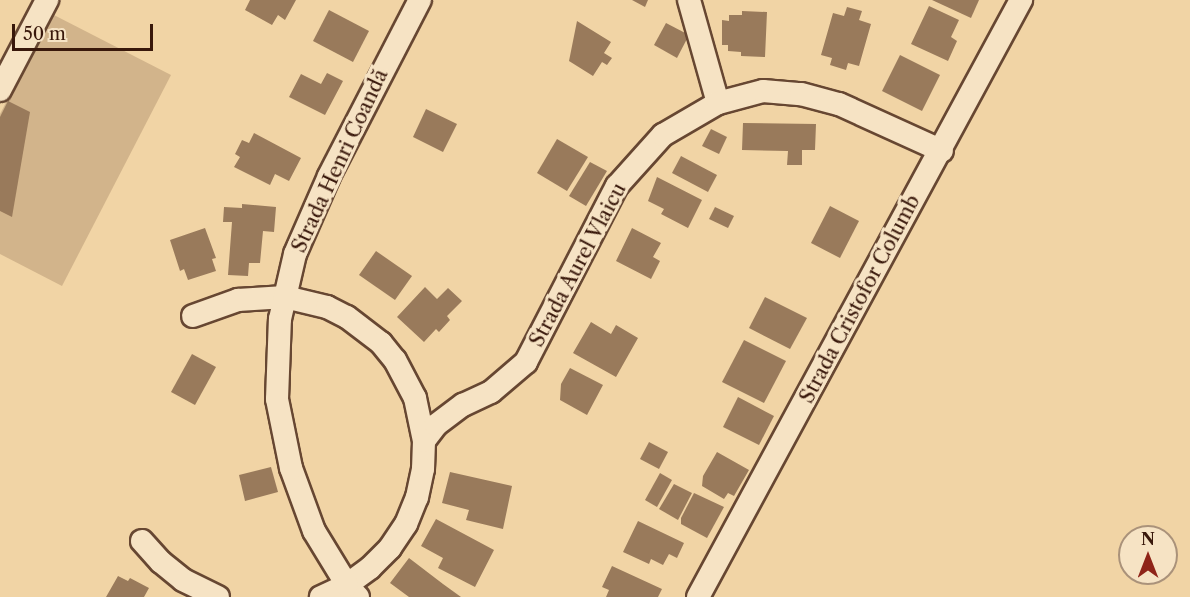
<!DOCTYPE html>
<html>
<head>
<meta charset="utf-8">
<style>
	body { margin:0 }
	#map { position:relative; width:1190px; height:597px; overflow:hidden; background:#f1d4a5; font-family:"Libre Caslon Text",serif }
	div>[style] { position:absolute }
	.green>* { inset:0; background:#d2b48b }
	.building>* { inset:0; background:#997a5b }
	.roads { filter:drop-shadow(2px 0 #674732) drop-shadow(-2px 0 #674732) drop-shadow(0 2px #674732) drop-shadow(0 -2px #674732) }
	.minor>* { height:22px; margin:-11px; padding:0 11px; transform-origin:11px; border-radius:11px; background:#f6e3c4 }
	span { translate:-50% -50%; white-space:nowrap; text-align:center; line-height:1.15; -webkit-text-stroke:6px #f6e3c4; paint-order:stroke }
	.street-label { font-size:20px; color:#39180b }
	.north { position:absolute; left:1118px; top:525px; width:60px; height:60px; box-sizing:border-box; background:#f6e3c4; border:2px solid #aa927a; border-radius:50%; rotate:0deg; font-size:16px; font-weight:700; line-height:24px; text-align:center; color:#39180b }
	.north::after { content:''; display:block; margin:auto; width:21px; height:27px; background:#8f2418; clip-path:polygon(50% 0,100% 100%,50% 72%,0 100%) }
	.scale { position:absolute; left:12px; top:24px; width:141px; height:27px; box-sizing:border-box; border:3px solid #39180b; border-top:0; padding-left:8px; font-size:18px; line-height:21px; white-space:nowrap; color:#39180b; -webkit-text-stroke:4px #f6e3c4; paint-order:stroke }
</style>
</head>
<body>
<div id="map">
	<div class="green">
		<div style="clip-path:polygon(52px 14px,171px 75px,62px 286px,0 254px,0 114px)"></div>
	</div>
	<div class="building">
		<div style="clip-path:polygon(250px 0,296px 0,285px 20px,278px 15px,272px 25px,245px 10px)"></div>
		<div style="clip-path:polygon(632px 0,648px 0,645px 7px)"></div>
		<div style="clip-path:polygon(932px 0,979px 0,971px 18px)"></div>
		<div style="clip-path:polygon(929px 6px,959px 20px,951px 37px,957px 41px,948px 61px,911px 44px)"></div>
		<div style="clip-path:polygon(847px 7px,862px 11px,859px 20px,871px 24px,859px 66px,848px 63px,846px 70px,830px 65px,832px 58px,821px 55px,833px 13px,844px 16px)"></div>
		<div style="clip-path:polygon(329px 10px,369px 31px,353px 62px,313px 41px)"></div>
		<div style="clip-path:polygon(742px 11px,767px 12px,765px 57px,741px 56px,741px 52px,728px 51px,728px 45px,722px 45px,722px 20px,729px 21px,729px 15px,742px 15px)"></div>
		<div style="clip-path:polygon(577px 21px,611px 42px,604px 53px,612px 58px,607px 65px,602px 62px,593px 76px,569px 61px)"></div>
		<div style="clip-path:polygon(666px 23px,689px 35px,677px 58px,654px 45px)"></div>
		<div style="clip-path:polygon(900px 55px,940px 75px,922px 111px,882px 91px)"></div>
		<div style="clip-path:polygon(327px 73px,343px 81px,325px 115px,289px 97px,301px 74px,321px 84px)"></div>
		<div style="clip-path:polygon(8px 101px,30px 112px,12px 217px,0 211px,0 117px)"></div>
		<div style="clip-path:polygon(426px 109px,457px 124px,443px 152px,413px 137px)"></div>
		<div style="clip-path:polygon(743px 123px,816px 124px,815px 150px,802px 150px,802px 165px,787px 165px,788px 151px,742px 150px)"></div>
		<div style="clip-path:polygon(711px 129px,727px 137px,719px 154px,702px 146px)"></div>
		<div style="clip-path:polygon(254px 133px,301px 158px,289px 181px,275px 174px,270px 185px,234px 167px,240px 157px,235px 154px,242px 140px,249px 143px)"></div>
		<div style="clip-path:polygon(557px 139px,588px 157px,567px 191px,537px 173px)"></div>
		<div style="clip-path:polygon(681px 156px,717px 175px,708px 192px,672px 173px)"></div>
		<div style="clip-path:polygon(590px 162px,607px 171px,586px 206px,569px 196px)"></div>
		<div style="clip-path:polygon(657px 177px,702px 200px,688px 228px,661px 214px,664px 209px,648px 201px)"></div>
		<div style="clip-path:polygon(242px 204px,276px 207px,274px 232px,263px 231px,260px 263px,249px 263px,248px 276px,228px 275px,232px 222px,223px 222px,224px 207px,242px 208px)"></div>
		<div style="clip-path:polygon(830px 206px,859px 221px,840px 258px,811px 243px)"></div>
		<div style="clip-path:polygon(715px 207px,734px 216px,728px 228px,709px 219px)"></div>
		<div style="clip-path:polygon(205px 228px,216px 258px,212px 259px,216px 271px,188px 280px,184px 269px,180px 271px,170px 240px)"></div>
		<div style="clip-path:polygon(632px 228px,661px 243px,653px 257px,660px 261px,651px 279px,616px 261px)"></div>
		<div style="clip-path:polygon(376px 251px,412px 276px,395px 300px,359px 275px)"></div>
		<div style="clip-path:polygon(425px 287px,437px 299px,448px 288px,462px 301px,447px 316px,450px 320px,439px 332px,436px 329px,424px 342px,397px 317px)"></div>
		<div style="clip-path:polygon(765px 297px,807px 318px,790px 349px,749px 328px)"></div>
		<div style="clip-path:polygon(591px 322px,611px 334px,616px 325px,638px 338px,616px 377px,573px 353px)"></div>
		<div style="clip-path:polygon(744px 340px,786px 361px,764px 403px,722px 382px)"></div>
		<div style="clip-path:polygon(192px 354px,216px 367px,195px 405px,171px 392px)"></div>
		<div style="clip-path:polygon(570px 368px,603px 385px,587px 415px,560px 400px,561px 384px)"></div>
		<div style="clip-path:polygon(738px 397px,774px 416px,759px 445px,723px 427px)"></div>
		<div style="clip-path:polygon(649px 442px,668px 452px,659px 469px,640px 459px)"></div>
		<div style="clip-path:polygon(717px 452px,749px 470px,734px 496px,728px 493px,724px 499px,702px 486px,703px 476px)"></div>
		<div style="clip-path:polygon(271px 467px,278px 492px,245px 501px,239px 475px)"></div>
		<div style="clip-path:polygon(450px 472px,512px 486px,503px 529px,466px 520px,469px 510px,442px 503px)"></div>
		<div style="clip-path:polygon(660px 473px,672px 480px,657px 507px,645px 500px)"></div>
		<div style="clip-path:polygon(674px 484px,692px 493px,678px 520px,659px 509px)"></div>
		<div style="clip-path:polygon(694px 493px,724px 507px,707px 538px,681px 524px,681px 518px)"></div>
		<div style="clip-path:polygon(436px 519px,494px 550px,475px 587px,438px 568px,443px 558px,421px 546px)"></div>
		<div style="clip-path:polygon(638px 521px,684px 543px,677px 558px,669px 554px,663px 565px,651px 559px,649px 564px,623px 552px)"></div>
		<div style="clip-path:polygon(409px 558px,443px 584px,461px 597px,409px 597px,390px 583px)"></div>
		<div style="clip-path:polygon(612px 566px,662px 589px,658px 597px,606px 597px,609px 590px,602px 587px)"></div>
		<div style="clip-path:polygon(118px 576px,128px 581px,130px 578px,149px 588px,144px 597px,106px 597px)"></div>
	</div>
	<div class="roads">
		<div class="minor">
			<div style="left:689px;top:0;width:107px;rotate:74.3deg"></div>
			<div style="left:0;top:90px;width:102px;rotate:-62.4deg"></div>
			<div style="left:193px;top:316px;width:48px;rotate:-19.6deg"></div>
			<div style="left:238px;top:300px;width:47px;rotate:-3.7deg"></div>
			<div style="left:285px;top:297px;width:43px;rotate:13.4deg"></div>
			<div style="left:327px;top:307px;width:22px;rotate:27deg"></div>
			<div style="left:347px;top:317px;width:43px;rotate:37.4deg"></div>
			<div style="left:381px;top:343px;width:22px;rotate:51deg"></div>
			<div style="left:395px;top:360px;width:43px;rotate:62.2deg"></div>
			<div style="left:415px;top:398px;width:44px;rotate:78.2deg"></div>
			<div style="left:424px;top:441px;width:28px;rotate:92deg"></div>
			<div style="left:423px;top:469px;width:29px;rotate:102deg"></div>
			<div style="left:417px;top:497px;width:29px;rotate:112deg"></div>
			<div style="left:406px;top:524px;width:29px;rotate:124deg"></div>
			<div style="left:390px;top:548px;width:28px;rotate:135deg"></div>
			<div style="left:370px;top:568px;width:29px;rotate:144deg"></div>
			<div style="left:347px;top:585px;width:29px;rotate:155deg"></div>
			<div style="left:424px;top:441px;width:20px;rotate:-53deg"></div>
			<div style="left:436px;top:425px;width:34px;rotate:-37deg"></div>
			<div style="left:463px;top:405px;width:31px;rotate:-25deg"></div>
			<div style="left:491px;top:392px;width:46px;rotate:-40.6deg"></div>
			<div style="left:526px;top:362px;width:198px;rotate:-62.7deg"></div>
			<div style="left:617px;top:186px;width:69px;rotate:-48deg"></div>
			<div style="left:663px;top:135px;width:64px;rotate:-30.2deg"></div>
			<div style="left:718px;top:103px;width:47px;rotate:-14.9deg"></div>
			<div style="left:763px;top:91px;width:38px;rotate:5deg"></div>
			<div style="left:801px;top:94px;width:39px;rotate:15deg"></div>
			<div style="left:839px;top:104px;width:113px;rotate:24.5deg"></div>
			<div style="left:142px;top:541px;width:28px;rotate:48deg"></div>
			<div style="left:161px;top:562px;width:28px;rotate:39deg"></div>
			<div style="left:183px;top:580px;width:39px;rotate:26deg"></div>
			<div style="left:358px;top:597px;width:16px;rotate:-133deg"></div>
			<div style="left:347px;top:585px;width:63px;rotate:-121.4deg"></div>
			<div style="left:314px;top:531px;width:67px;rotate:-110.1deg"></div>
			<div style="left:291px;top:468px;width:70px;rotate:-101.5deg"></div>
			<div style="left:277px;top:399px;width:80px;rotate:-87.9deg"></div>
			<div style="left:280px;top:319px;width:67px;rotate:-77deg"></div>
			<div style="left:295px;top:254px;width:85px;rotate:-66.4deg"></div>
			<div style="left:329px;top:176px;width:198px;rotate:-62.7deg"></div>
			<div style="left:698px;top:597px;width:679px;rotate:-61.58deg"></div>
		</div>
	</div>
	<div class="street-label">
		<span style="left:340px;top:161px;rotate:-65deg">Strada Henri Coandă</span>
		<span style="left:578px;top:265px;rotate:-62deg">Strada Aurel Vlaicu</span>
		<span style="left:860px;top:299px;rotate:-62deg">Strada Cristofor Columb</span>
	</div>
	<div class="north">N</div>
	<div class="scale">50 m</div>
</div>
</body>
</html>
